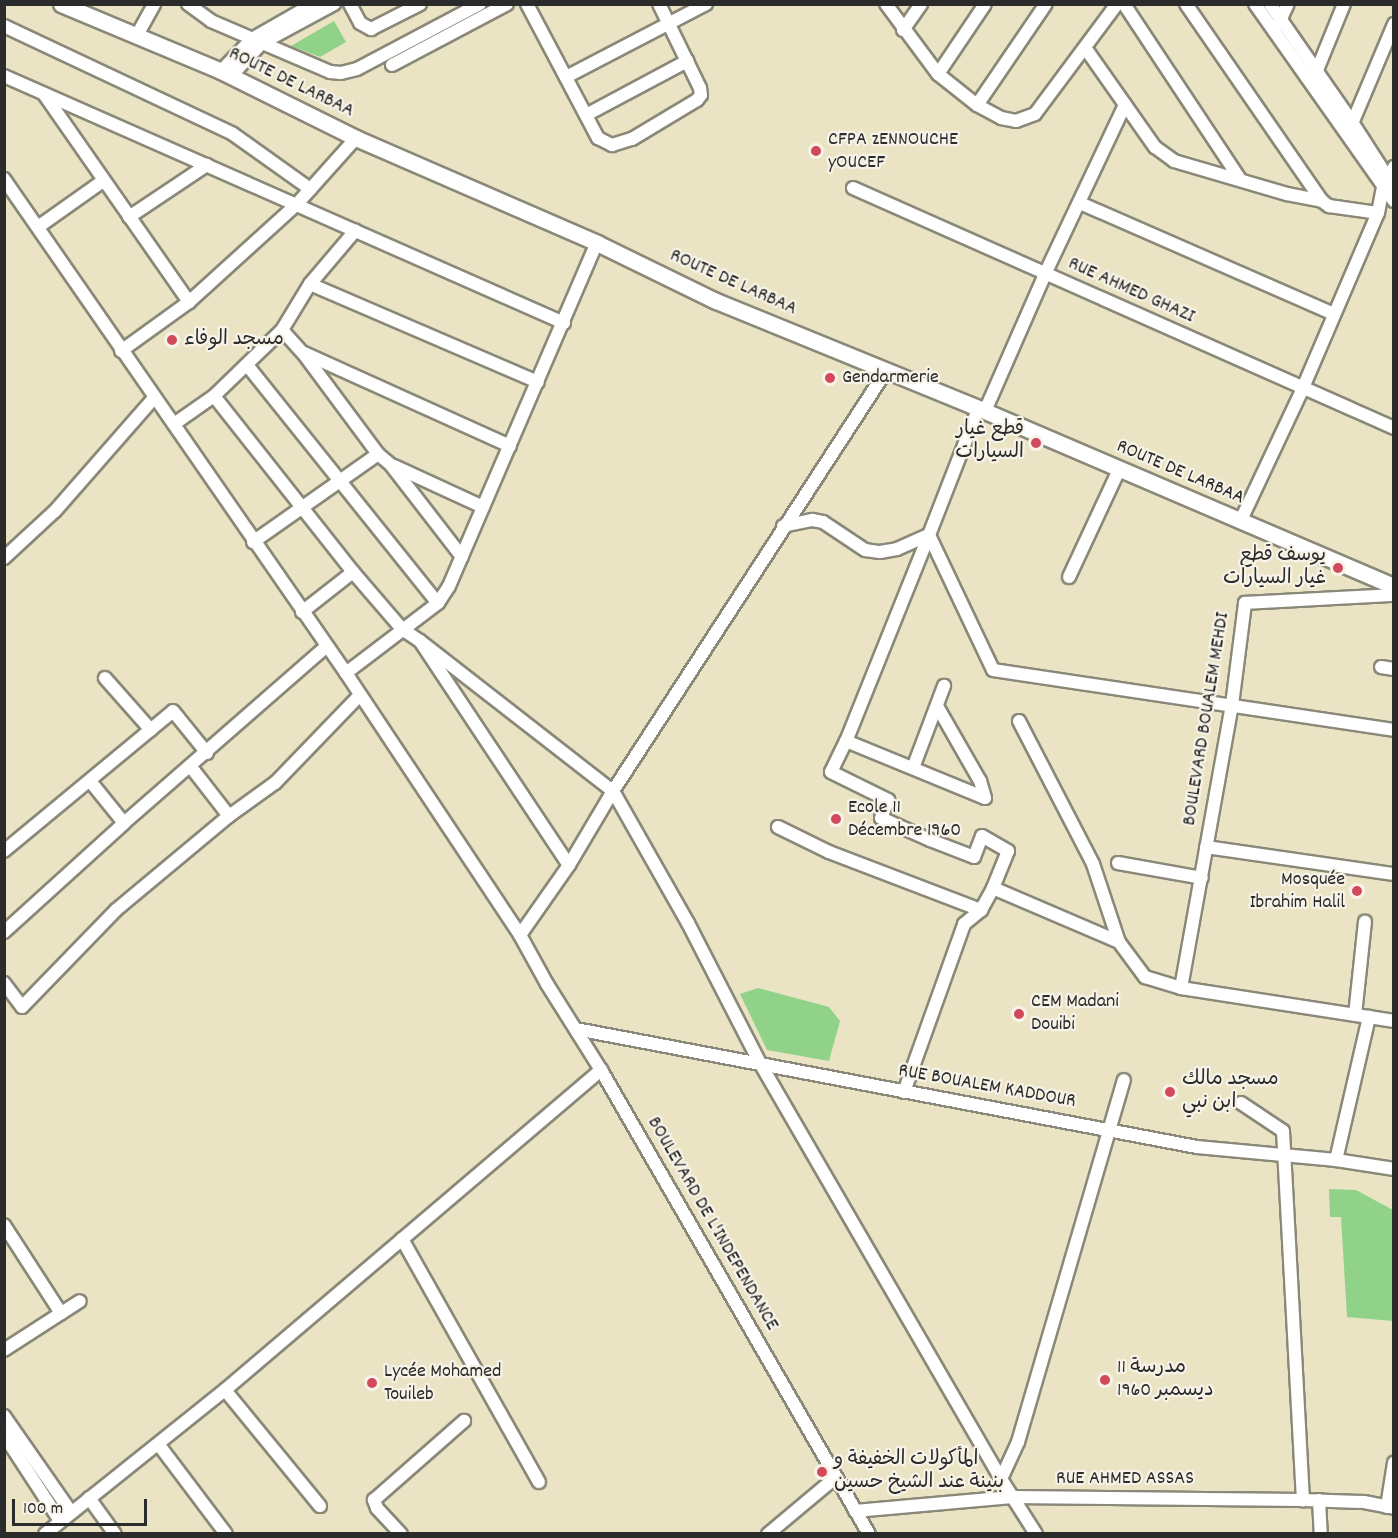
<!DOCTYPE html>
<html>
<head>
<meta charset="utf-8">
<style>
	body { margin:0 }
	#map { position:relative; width:1398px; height:1538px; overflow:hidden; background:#eae4c5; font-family:Dekko,"Playpen Sans Arabic",sans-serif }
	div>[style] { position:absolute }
	.green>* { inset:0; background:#91d289 }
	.roads { filter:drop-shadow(2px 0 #8a8878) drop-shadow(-2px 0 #8a8878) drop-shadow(0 2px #8a8878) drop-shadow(0 -2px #8a8878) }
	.minor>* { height:12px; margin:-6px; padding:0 6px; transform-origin:6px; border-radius:6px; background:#fff }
	.major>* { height:15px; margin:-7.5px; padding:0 7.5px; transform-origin:7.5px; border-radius:7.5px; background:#fff }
	.dots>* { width:16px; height:16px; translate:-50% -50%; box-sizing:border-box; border:3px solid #f7f3e8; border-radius:50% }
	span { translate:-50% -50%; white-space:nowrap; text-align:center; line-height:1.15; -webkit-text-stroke:4.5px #f7f3e8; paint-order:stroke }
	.street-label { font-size:20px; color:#2b2b2b }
	.poi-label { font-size:20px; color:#2b2b2b }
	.left { translate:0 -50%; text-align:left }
	.right { translate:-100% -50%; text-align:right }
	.frame { position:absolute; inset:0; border:6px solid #2b2b2b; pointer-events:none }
	.scale { position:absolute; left:12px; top:1499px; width:135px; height:27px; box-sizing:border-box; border:3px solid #2b2b2b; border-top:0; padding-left:8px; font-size:18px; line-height:21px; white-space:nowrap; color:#2b2b2b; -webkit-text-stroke:4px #f7f3e8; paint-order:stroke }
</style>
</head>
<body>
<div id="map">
	<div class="green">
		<div style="clip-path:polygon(334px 21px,346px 42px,320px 57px,291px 46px)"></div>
		<div style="clip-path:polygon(758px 988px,829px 1007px,840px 1021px,829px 1061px,767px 1050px,740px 994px)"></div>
		<div style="clip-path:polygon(1329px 1189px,1356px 1190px,1393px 1210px,1393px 1321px,1347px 1317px,1341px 1217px,1330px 1217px)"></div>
	</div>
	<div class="roads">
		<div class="minor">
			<div style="left:188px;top:4px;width:29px;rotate:36deg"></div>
			<div style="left:211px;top:21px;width:129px;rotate:23.2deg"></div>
			<div style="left:330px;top:72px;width:11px;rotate:5deg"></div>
			<div style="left:341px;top:73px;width:16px;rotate:-14deg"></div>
			<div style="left:357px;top:69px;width:139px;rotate:-27.9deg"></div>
			<div style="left:350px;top:4px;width:21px;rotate:62deg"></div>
			<div style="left:360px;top:23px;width:13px;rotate:29deg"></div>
			<div style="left:371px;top:29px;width:55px;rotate:-27deg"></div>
			<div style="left:527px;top:4px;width:152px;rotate:62.1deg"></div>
			<div style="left:598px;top:138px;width:16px;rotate:27deg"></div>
			<div style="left:612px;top:145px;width:21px;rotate:-17deg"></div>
			<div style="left:632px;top:139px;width:76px;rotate:-31deg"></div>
			<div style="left:697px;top:100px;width:6px;rotate:-51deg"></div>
			<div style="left:701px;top:95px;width:7px;rotate:-98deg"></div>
			<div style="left:700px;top:88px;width:93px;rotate:-116deg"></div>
			<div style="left:886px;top:4px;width:87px;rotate:53.4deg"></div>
			<div style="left:938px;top:74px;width:50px;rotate:38.5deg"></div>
			<div style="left:977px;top:105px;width:27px;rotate:28deg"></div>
			<div style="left:1001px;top:118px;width:15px;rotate:11deg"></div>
			<div style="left:1016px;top:121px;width:20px;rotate:-20deg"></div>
			<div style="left:1035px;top:114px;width:137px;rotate:-53.3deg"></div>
			<div style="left:1124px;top:4px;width:209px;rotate:56.5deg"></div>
			<div style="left:1186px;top:4px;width:239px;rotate:55.4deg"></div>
			<div style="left:1255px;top:4px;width:241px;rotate:54.8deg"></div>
			<div style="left:1270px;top:4px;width:144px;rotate:55.2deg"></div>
			<div style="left:1352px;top:122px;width:74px;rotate:57.2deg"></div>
			<div style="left:1278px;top:25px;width:23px;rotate:-65deg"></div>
			<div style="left:4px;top:26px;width:253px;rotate:25.2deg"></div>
			<div style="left:233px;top:134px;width:95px;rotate:35.5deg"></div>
			<div style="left:903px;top:30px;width:32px;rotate:-55deg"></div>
			<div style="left:136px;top:37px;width:38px;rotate:-61deg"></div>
			<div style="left:1086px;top:49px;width:120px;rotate:54.9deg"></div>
			<div style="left:1155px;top:147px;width:24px;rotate:36deg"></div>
			<div style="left:1174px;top:161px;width:118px;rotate:16.3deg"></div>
			<div style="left:1287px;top:194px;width:36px;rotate:11deg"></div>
			<div style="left:1322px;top:201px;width:9px;rotate:36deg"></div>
			<div style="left:1329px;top:206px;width:49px;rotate:8.1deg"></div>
			<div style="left:392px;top:65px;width:130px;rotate:-27.9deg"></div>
			<div style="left:221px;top:71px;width:45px;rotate:-45.9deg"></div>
			<div style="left:252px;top:39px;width:70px;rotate:-29.8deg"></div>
			<div style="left:938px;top:74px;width:84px;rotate:-56.1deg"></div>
			<div style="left:1315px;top:75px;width:77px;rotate:-67.8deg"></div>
			<div style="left:4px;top:76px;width:612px;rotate:23.8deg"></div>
			<div style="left:231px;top:76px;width:45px;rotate:-46.8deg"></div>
			<div style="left:262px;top:43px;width:82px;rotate:-28.4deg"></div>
			<div style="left:566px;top:77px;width:158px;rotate:-27.5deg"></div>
			<div style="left:44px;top:94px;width:254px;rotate:55.1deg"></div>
			<div style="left:977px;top:105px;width:122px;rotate:-55.7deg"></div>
			<div style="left:586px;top:115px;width:115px;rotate:-28.1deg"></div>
			<div style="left:1351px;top:126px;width:111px;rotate:-67.1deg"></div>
			<div style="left:4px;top:179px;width:601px;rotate:55.3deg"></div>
			<div style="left:346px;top:673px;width:315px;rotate:56.4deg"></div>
			<div style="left:520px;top:935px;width:56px;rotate:61.1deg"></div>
			<div style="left:547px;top:984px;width:102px;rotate:57.9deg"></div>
			<div style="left:601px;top:1070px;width:536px;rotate:59.99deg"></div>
			<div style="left:853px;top:188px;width:592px;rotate:23.92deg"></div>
			<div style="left:1080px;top:203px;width:277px;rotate:23.6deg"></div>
			<div style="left:129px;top:217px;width:94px;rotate:-33.7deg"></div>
			<div style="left:38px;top:227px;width:80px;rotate:-35.3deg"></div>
			<div style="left:310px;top:284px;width:248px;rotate:23.3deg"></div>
			<div style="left:282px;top:330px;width:31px;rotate:48deg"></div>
			<div style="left:303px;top:353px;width:126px;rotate:53.4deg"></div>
			<div style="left:378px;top:454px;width:17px;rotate:40deg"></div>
			<div style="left:391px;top:465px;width:116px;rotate:52.3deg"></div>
			<div style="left:121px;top:351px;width:84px;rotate:-35.8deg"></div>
			<div style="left:189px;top:302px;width:146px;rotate:-42.2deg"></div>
			<div style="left:297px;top:204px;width:89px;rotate:-48.2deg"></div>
			<div style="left:304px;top:353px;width:226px;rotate:24.3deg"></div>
			<div style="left:247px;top:365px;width:305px;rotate:51.3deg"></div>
			<div style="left:214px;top:396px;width:224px;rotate:51.7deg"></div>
			<div style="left:353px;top:572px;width:75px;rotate:49.3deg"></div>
			<div style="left:402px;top:629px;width:22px;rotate:34deg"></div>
			<div style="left:420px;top:641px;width:269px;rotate:56.4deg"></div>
			<div style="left:985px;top:411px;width:150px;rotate:-66.3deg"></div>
			<div style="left:1045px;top:274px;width:187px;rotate:-64.7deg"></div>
			<div style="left:174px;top:424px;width:49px;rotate:-35deg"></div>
			<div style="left:214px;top:396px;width:95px;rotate:-44.1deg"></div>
			<div style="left:282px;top:330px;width:54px;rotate:-58.7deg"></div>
			<div style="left:310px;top:284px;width:70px;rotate:-49.7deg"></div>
			<div style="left:394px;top:466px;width:98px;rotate:24.7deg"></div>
			<div style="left:1240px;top:522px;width:146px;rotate:-64.8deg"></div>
			<div style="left:1302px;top:390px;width:193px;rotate:-66.8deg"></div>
			<div style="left:1378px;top:213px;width:26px;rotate:-79deg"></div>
			<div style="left:1383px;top:187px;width:23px;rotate:-61deg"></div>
			<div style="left:783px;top:526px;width:30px;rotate:-12deg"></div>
			<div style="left:812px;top:520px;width:11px;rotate:10deg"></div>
			<div style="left:823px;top:522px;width:50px;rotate:33.7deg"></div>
			<div style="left:865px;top:550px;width:15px;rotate:8deg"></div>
			<div style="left:880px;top:552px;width:17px;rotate:-10deg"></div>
			<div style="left:897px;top:549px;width:35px;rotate:-24deg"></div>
			<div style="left:929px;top:535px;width:135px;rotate:-68.7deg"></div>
			<div style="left:929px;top:535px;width:149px;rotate:64.6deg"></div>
			<div style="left:993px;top:670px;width:405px;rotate:8.5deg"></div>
			<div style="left:929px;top:535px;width:222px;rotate:111.9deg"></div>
			<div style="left:846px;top:741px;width:34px;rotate:116deg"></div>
			<div style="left:831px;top:772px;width:64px;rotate:26.2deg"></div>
			<div style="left:888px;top:800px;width:19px;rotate:111deg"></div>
			<div style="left:881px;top:818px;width:54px;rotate:24.2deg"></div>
			<div style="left:930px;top:840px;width:47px;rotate:21.1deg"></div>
			<div style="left:974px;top:857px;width:22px;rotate:-69deg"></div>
			<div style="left:982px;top:836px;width:30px;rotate:30deg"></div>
			<div style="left:1008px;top:851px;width:40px;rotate:112deg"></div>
			<div style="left:253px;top:542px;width:153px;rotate:-35.1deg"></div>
			<div style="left:4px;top:558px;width:69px;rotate:-42.7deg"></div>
			<div style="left:55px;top:511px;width:150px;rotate:-48.8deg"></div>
			<div style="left:1069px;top:577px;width:118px;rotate:-65deg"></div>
			<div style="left:302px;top:612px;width:65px;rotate:-38.1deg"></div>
			<div style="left:420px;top:641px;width:244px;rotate:37.9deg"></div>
			<div style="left:613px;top:791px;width:152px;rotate:60.4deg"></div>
			<div style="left:688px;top:923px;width:157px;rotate:62.8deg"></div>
			<div style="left:760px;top:1063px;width:481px;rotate:59.9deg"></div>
			<div style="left:1001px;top:1479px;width:65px;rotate:57.5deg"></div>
			<div style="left:1381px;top:667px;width:13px;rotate:9deg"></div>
			<div style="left:346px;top:673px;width:116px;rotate:-37.3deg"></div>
			<div style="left:438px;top:603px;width:20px;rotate:-57deg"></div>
			<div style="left:449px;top:586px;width:374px;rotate:-66.7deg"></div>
			<div style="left:105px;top:678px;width:69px;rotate:48.5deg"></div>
			<div style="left:1019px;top:721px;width:161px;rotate:62.6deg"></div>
			<div style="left:1093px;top:864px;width:82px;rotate:71.6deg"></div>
			<div style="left:1119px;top:942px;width:44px;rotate:53.4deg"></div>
			<div style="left:1145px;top:977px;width:38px;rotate:17deg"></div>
			<div style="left:1181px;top:988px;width:216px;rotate:8.8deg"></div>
			<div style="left:846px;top:741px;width:150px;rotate:22.3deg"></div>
			<div style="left:985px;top:798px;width:18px;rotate:-106deg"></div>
			<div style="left:980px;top:781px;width:86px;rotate:-119.8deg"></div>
			<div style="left:191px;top:767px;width:62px;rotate:52.2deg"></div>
			<div style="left:913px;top:768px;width:88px;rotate:-69.3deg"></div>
			<div style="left:90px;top:781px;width:54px;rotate:51deg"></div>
			<div style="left:778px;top:827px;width:57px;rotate:26.1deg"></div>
			<div style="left:829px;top:852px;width:163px;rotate:20.9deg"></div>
			<div style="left:1206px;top:847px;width:190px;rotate:8.2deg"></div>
			<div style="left:4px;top:851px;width:219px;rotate:-39.6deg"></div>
			<div style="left:173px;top:711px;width:54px;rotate:51deg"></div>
			<div style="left:1118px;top:863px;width:85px;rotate:10.1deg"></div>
			<div style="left:4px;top:932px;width:162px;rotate:-42.2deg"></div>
			<div style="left:124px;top:823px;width:268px;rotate:-41.1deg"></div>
			<div style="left:520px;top:935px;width:85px;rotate:-55deg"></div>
			<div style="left:569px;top:865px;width:86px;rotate:-59.3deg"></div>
			<div style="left:613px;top:791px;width:501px;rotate:-56.98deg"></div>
			<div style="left:4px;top:983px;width:30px;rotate:53deg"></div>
			<div style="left:22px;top:1007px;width:135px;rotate:-45.9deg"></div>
			<div style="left:116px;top:910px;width:147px;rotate:-39.8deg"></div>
			<div style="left:229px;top:816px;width:57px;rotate:-35.7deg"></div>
			<div style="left:275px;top:783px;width:121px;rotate:-46deg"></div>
			<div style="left:1181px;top:988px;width:288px;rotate:-79.8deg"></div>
			<div style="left:1232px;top:705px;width:103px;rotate:-82.7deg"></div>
			<div style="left:1245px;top:603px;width:149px;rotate:-3.1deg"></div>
			<div style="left:1355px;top:1015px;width:94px;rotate:-83.9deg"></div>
			<div style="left:576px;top:1029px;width:632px;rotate:10.76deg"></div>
			<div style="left:1197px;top:1147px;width:140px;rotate:5.3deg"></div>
			<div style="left:1336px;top:1160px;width:59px;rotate:8.8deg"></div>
			<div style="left:904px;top:1092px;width:178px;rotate:-70.3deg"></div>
			<div style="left:964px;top:924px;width:22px;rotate:-39deg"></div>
			<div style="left:981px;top:910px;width:25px;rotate:-61deg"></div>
			<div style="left:993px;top:888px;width:137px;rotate:23.2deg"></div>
			<div style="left:1241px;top:1103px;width:50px;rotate:33.7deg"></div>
			<div style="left:1283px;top:1131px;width:370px;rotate:86.9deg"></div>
			<div style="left:1336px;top:1160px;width:147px;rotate:-77deg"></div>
			<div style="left:4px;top:1225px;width:105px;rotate:57.1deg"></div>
			<div style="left:402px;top:1239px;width:279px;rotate:60.6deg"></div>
			<div style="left:4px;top:1350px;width:90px;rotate:-32.8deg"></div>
			<div style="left:225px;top:1390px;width:150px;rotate:50.7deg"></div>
			<div style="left:4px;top:1416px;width:117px;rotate:55.1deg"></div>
			<div style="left:4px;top:1435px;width:103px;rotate:56.9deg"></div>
			<div style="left:159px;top:1445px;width:111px;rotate:53deg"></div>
			<div style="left:1001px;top:1479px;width:41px;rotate:-65.3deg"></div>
			<div style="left:1018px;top:1442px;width:377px;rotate:-73.7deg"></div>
			<div style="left:89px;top:1498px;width:44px;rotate:54.2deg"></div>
			<div style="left:1319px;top:1500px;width:34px;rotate:87deg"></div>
			<div style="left:1387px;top:1507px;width:45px;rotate:-81deg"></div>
			<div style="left:855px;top:1511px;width:158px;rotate:-5.1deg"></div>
			<div style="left:1012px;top:1497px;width:291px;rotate:0.6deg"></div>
			<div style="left:1303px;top:1500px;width:61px;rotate:1.9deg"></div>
			<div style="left:1364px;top:1502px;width:31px;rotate:11deg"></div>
			<div style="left:45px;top:1534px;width:231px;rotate:-38.7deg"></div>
			<div style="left:225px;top:1390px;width:494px;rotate:-40.4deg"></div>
			<div style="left:401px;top:1534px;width:35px;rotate:-133deg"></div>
			<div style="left:377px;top:1508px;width:9px;rotate:-111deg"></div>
			<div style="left:374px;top:1500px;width:120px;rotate:-41.3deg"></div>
			<div style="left:768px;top:1534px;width:87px;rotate:-39.9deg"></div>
		</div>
		<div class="major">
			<div style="left:61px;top:4px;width:173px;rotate:22.7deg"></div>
			<div style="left:221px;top:71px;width:151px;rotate:26.4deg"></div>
			<div style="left:356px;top:138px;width:263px;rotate:23.5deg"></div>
			<div style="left:597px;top:243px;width:132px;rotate:26deg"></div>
			<div style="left:716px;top:301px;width:291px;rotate:22.2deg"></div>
			<div style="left:985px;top:411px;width:445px;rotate:23.2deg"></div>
		</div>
	</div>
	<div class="dots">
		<div style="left:816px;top:151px;background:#d1495b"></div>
		<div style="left:172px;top:340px;background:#d1495b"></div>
		<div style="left:830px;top:378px;background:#d1495b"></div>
		<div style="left:1036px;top:443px;background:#d1495b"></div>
		<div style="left:1338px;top:568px;background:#d1495b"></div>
		<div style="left:836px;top:819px;background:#d1495b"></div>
		<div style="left:1357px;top:891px;background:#d1495b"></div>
		<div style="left:1019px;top:1014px;background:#d1495b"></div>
		<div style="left:1170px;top:1092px;background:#d1495b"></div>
		<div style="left:1105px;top:1380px;background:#d1495b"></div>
		<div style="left:372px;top:1383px;background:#d1495b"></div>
		<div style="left:822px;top:1472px;background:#d1495b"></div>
	</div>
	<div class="street-label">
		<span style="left:291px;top:83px;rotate:26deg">ROUTE DE LARBAA</span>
		<span style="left:733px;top:283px;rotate:24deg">ROUTE DE LARBAA</span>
		<span style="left:1131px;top:291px;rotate:24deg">RUE AHMED GHAZI</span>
		<span style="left:1180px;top:473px;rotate:23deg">ROUTE DE LARBAA</span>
		<span style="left:1207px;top:719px;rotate:-81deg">BOULEVARD BOUALEM MEHDI</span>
		<span style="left:987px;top:1087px;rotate:10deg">RUE BOUALEM KADDOUR</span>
		<span style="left:712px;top:1224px;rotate:60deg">BOULEVARD DE L'INDEPENDANCE</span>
		<span style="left:1125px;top:1479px">RUE AHMED ASSAS</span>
	</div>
	<div class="poi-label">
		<span class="left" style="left:828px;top:152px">CFPA zENNOUCHE<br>yOUCEF</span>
		<span class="left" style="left:184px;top:340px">مسجد الوفاء</span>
		<span class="left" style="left:842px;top:378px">Gendarmerie</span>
		<span class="right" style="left:1024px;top:442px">قطع غيار<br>السيارات</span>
		<span class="right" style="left:1326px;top:568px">يوسف قطع<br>غيار السيارات</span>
		<span class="left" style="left:848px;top:820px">Ecole 11<br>Décembre 1960</span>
		<span class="right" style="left:1345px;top:892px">Mosquée<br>Ibrahim Halil</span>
		<span class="left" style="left:1031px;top:1014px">CEM Madani<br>Douibi</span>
		<span class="left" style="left:1182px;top:1092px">مسجد مالك<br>ابن نبي</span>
		<span class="left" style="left:1117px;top:1380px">مدرسة 11<br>ديسمبر 1960</span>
		<span class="left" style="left:384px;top:1384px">Lycée Mohamed<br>Touileb</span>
		<span class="left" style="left:834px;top:1472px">المأكولات الخفيفة و<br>بنينة عند الشيخ حسين</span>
	</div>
	<div class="frame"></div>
	<div class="scale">100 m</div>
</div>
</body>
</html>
